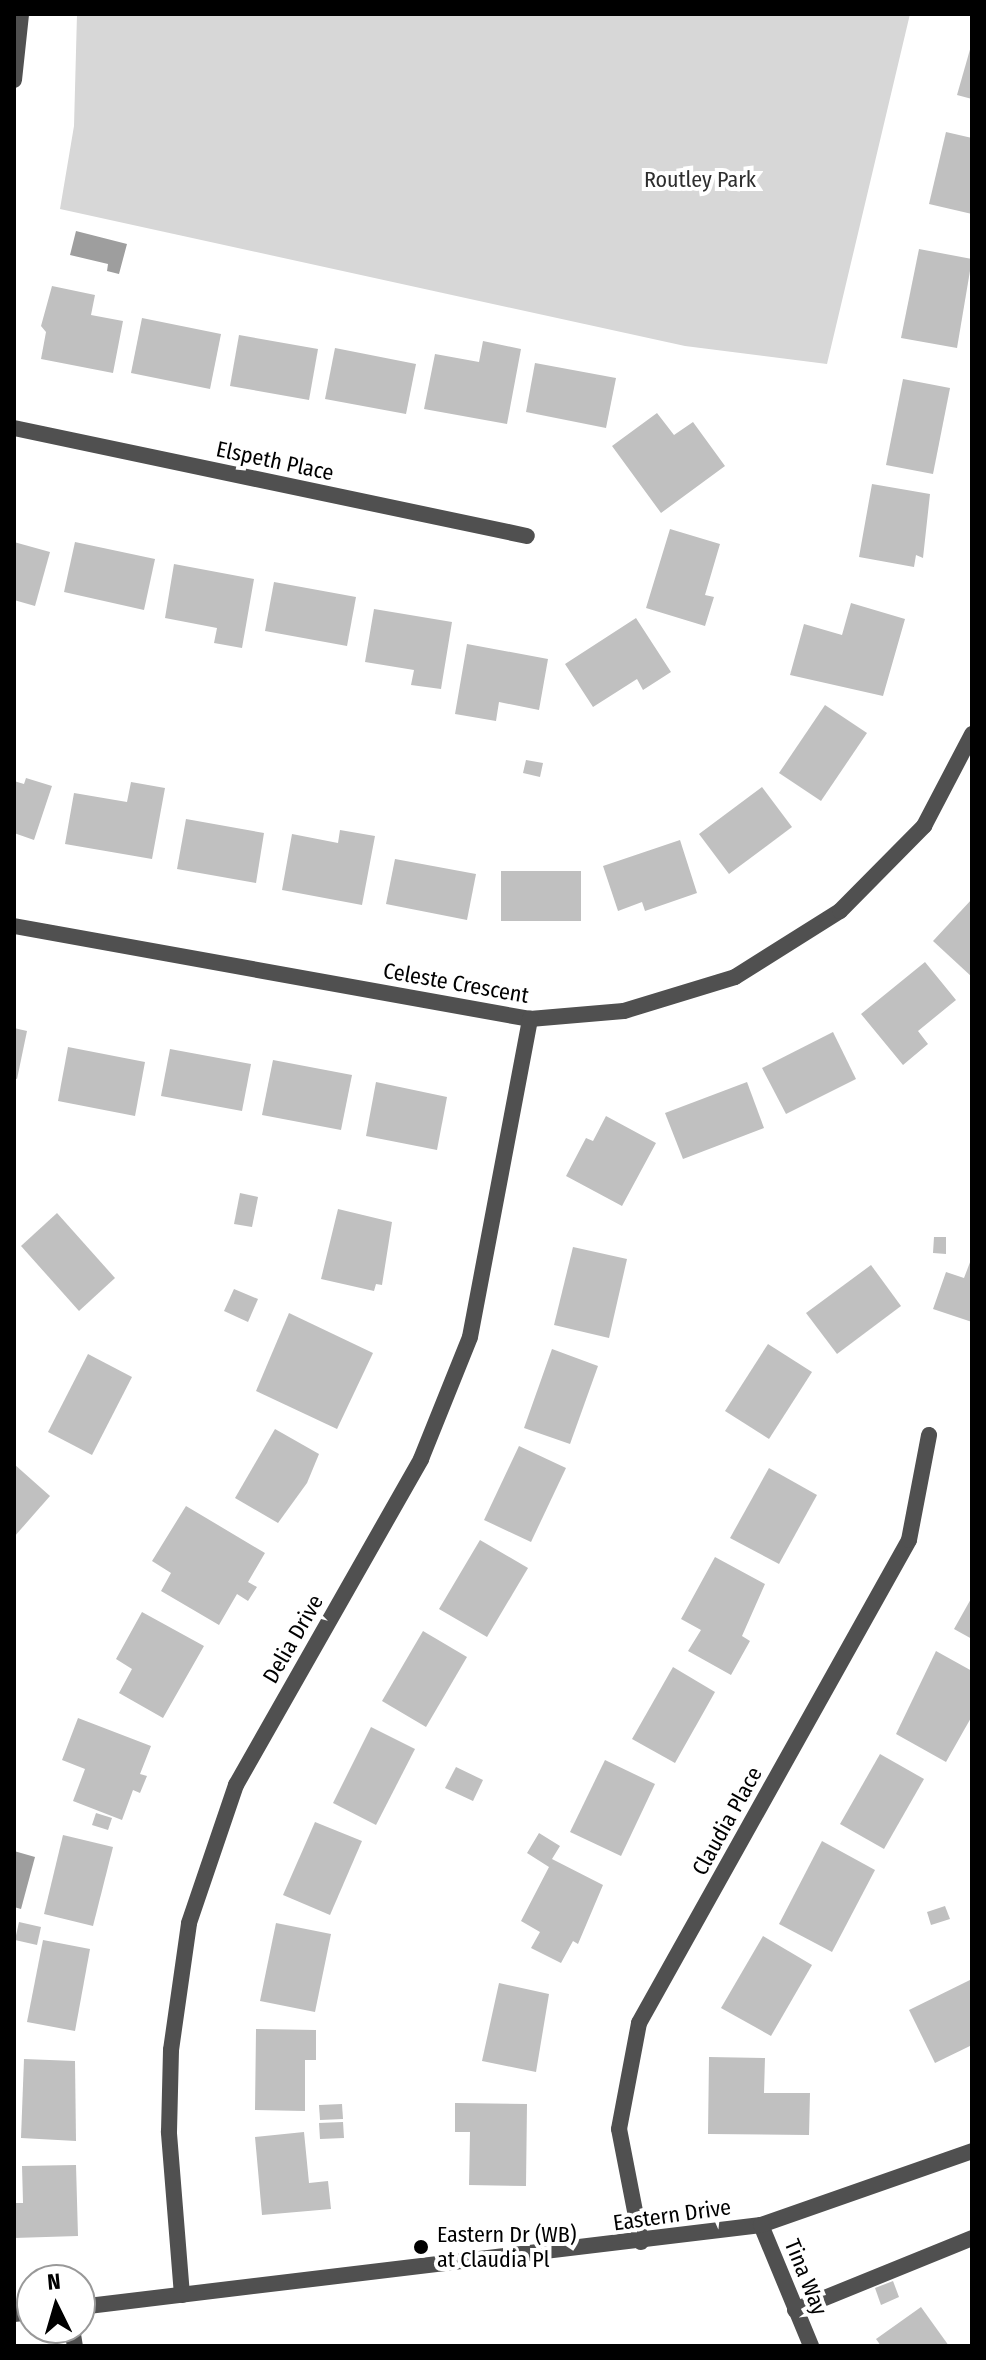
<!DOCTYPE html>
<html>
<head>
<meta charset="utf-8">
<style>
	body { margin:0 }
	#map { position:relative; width:986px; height:2360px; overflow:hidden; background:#fff; font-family:"Fira Sans Condensed",sans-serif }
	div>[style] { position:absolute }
	.green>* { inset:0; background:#d7d7d7 }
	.water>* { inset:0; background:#9e9e9e }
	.building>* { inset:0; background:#c0c0c0 }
	.service>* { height:16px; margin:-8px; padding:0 8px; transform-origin:8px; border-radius:8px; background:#505050 }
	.minor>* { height:16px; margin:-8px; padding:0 8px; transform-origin:8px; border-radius:8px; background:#505050 }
	.tertiary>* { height:16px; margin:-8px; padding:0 8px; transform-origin:8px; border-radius:8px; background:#505050 }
	.dots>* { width:22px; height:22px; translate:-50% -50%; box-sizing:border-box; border:4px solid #fff; border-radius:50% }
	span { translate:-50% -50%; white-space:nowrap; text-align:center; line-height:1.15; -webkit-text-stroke:8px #fff; paint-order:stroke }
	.park-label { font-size:22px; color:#2e2e2e }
	.street-label { font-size:22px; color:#000 }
	.poi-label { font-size:22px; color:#000 }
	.left { translate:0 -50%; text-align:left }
	.frame { position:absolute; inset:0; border:16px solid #000; pointer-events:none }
	.north { position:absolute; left:16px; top:2264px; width:80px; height:80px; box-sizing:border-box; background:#fff; border:2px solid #999; border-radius:50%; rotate:355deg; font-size:22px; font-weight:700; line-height:32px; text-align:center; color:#000 }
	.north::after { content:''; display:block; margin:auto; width:28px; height:36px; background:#000; clip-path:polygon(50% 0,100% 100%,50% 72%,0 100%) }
</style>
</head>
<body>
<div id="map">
	<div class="green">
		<div style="clip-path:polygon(77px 14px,910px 14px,827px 364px,685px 346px,60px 209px,74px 126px)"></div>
	</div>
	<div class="water">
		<div style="clip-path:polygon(76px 231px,127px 244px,119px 274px,107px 271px,108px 264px,70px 255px)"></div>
		<div style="clip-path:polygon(14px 1851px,35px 1857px,21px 1909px,14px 1907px)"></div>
	</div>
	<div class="building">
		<div style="clip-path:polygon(971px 46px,972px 46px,972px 99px,957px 95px)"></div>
		<div style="clip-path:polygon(946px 132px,972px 138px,972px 214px,929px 204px)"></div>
		<div style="clip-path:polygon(919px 249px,972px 259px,957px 348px,901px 338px)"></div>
		<div style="clip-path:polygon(52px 286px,95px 295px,91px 315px,123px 321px,113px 373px,41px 359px,46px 332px,41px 326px)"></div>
		<div style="clip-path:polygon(142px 318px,221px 334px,210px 389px,131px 373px)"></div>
		<div style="clip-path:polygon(239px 335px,318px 349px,309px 400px,230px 386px)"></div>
		<div style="clip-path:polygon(483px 341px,521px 349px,507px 424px,424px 409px,435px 354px,479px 362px)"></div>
		<div style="clip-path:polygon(335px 348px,416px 364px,406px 414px,325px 399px)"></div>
		<div style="clip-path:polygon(535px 363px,616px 378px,606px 428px,526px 412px)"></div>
		<div style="clip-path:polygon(903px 379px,950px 388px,933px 474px,886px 465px)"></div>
		<div style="clip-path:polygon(657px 413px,674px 435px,693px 422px,725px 466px,661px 513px,612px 446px)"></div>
		<div style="clip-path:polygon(872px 484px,930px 494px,923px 558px,916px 555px,914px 567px,859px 557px)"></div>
		<div style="clip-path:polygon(670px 529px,720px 544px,705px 595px,714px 597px,705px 626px,646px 608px)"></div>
		<div style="clip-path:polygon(14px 542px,50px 552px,35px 606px,14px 600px)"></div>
		<div style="clip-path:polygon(75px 542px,155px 559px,144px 610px,64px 592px)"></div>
		<div style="clip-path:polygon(174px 564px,254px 579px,242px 648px,214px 643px,217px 628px,165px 618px)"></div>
		<div style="clip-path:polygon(274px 582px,356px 597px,347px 646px,265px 631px)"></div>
		<div style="clip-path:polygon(851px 603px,905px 619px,883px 696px,790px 675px,804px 624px,842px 635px)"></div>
		<div style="clip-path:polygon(374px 609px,452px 622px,441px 689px,411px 685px,414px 670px,365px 662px)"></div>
		<div style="clip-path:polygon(636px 618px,671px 672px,643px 690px,637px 679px,593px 707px,565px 664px)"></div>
		<div style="clip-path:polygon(467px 644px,548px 659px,539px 710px,499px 702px,496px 721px,455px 714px)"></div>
		<div style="clip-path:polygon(825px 705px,867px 733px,821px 801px,779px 773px)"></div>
		<div style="clip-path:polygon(526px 760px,543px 763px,540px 777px,523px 773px)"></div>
		<div style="clip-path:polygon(26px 778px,52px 786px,34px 840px,14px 833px,14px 781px,24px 784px)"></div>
		<div style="clip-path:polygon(131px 782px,165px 788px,152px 859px,65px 844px,74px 793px,127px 802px)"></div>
		<div style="clip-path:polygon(762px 787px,792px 827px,729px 874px,699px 834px)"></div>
		<div style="clip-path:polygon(186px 819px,264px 833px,256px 883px,177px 869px)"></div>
		<div style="clip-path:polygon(340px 830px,375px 836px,362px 905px,282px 890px,292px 834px,338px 843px)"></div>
		<div style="clip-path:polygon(680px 840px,697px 893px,645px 911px,642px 902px,618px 911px,603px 866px)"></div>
		<div style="clip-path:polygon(395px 859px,476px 874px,467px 920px,386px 904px)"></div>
		<div style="clip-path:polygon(501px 871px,581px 871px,581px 921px,501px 921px)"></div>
		<div style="clip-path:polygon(972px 899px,972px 977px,933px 941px)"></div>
		<div style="clip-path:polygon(925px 962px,956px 1000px,918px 1031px,928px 1044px,903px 1065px,861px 1014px)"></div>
		<div style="clip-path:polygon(14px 1028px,27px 1031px,17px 1079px,14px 1078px)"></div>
		<div style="clip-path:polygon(833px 1032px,856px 1079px,786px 1114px,762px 1068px)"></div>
		<div style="clip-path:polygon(68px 1047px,145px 1062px,135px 1116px,58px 1101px)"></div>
		<div style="clip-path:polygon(170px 1049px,251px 1064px,242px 1111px,161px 1096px)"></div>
		<div style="clip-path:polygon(273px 1060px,352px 1075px,341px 1130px,262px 1115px)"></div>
		<div style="clip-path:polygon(376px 1082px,447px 1097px,437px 1150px,366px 1136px)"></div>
		<div style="clip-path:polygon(747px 1082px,764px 1128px,683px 1159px,665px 1113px)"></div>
		<div style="clip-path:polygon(606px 1116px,656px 1143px,622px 1206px,566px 1176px,586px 1138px,593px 1141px)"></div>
		<div style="clip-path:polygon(240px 1193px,258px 1197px,252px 1227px,234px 1224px)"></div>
		<div style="clip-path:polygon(338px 1209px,392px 1222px,382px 1285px,376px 1284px,374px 1291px,321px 1279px)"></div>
		<div style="clip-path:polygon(57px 1213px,115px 1278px,79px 1311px,21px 1246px)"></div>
		<div style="clip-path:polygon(934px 1237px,946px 1237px,946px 1254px,933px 1253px)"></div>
		<div style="clip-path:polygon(573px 1247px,627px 1259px,609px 1338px,554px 1325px)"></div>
		<div style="clip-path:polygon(972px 1257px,972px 1322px,933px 1309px,946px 1272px,964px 1278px)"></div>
		<div style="clip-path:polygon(871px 1265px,901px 1306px,837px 1354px,806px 1313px)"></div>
		<div style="clip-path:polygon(234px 1289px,258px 1299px,248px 1322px,224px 1311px)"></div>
		<div style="clip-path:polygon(289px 1313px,373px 1353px,337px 1429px,256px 1391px)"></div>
		<div style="clip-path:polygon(768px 1344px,812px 1372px,769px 1439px,725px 1411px)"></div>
		<div style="clip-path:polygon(552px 1349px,598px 1366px,570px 1444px,524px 1428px)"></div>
		<div style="clip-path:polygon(88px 1354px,132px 1377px,92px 1455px,48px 1432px)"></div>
		<div style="clip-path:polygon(275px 1429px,319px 1454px,307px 1483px,278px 1523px,235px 1498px)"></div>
		<div style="clip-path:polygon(519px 1446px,566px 1468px,531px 1542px,484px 1520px)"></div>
		<div style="clip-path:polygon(14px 1464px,50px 1496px,14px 1537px)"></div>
		<div style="clip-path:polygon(769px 1468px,817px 1495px,779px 1564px,730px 1538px)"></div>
		<div style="clip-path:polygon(186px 1506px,265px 1553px,248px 1582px,257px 1587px,248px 1601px,237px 1594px,219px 1625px,161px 1591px,171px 1573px,152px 1561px)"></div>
		<div style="clip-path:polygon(480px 1540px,528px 1568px,487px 1637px,439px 1609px)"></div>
		<div style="clip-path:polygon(715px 1557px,765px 1584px,742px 1636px,750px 1641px,731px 1675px,688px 1651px,701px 1630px,681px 1619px)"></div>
		<div style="clip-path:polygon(972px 1597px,972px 1639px,954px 1629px)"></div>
		<div style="clip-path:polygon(142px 1612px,204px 1646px,163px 1718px,119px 1693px,132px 1669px,116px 1659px)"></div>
		<div style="clip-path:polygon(423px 1631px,467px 1657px,426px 1727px,382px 1701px)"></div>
		<div style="clip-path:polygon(936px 1651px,972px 1671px,972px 1716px,946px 1762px,896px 1734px)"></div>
		<div style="clip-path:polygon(673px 1667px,715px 1692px,675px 1763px,632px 1739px)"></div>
		<div style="clip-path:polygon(78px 1718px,151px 1746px,140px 1774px,147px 1776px,140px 1793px,133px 1790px,122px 1820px,73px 1801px,85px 1769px,62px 1760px)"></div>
		<div style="clip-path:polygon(371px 1727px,415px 1749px,376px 1825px,333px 1803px)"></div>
		<div style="clip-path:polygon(880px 1754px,924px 1779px,884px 1849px,840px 1824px)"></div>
		<div style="clip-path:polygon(605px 1760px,655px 1784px,621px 1856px,570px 1832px)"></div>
		<div style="clip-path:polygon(456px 1767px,483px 1780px,473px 1801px,445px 1788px)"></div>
		<div style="clip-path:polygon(96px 1813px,112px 1818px,108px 1830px,92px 1825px)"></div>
		<div style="clip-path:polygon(315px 1822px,362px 1841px,330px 1915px,283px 1895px)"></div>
		<div style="clip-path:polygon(539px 1833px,560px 1846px,552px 1859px,603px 1885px,578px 1944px,573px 1941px,561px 1963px,531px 1948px,540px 1932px,521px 1921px,549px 1867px,527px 1853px)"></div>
		<div style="clip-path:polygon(63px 1835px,113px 1847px,93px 1926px,44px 1914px)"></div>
		<div style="clip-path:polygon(822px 1841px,875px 1870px,832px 1952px,779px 1924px)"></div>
		<div style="clip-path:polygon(945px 1906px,950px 1919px,931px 1925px,927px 1912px)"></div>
		<div style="clip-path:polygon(19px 1922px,41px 1927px,37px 1945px,15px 1940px)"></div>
		<div style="clip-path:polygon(276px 1923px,331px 1934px,315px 2012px,260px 2001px)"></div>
		<div style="clip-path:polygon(763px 1936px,812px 1965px,771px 2036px,721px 2008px)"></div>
		<div style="clip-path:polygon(43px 1940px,90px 1949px,75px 2031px,27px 2022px)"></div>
		<div style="clip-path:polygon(972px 1979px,972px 2045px,935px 2063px,909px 2010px)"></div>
		<div style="clip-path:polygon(499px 1983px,549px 1994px,536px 2072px,482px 2061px)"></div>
		<div style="clip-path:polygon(256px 2029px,316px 2030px,316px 2060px,305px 2060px,305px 2111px,255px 2110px)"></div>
		<div style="clip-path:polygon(709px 2057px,765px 2058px,764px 2093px,810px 2093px,809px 2135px,708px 2134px)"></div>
		<div style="clip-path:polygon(24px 2059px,75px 2061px,76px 2141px,21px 2138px)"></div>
		<div style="clip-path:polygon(455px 2103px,527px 2104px,526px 2186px,469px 2185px,470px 2132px,455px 2132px)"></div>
		<div style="clip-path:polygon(342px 2104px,343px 2119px,320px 2120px,319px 2105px)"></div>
		<div style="clip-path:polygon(343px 2122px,344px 2138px,320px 2139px,319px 2123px)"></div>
		<div style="clip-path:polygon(304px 2132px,309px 2183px,328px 2181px,331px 2209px,262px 2215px,255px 2137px)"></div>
		<div style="clip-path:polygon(76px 2165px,78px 2236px,14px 2238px,14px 2203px,23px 2203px,22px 2166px)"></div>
		<div style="clip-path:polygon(893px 2281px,899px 2297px,881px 2305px,875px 2288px)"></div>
		<div style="clip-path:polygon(921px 2307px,949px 2346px,881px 2346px,876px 2339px)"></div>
	</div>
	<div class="service">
		<div style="left:795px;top:2310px;width:191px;rotate:-22.1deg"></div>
	</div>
	<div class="minor">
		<div style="left:14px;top:428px;width:524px;rotate:11.89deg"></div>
		<div style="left:14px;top:926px;width:524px;rotate:10.22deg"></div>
		<div style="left:530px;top:1019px;width:94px;rotate:-4.9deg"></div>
		<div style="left:624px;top:1011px;width:116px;rotate:-17deg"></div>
		<div style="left:735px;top:977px;width:124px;rotate:-32.2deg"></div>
		<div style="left:840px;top:911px;width:120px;rotate:-45.3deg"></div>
		<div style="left:924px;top:826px;width:104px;rotate:-62.4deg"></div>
		<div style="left:761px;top:2225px;width:131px;rotate:67.5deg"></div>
		<div style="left:641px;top:2242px;width:115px;rotate:-101deg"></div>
		<div style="left:619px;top:2129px;width:108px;rotate:-79.3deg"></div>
		<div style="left:639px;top:2023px;width:553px;rotate:-60.79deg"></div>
		<div style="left:909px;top:1540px;width:107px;rotate:-79.2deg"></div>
		<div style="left:182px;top:2295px;width:164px;rotate:-94.6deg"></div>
		<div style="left:169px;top:2132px;width:82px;rotate:-88.6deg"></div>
		<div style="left:171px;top:2050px;width:128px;rotate:-81.9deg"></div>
		<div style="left:189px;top:1923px;width:146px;rotate:-71.2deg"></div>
		<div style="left:236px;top:1785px;width:375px;rotate:-60.4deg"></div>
		<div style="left:421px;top:1459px;width:131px;rotate:-68.1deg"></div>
		<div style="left:470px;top:1337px;width:324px;rotate:-79.3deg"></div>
		<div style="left:72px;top:2328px;width:18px;rotate:81deg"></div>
	</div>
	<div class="tertiary">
		<div style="left:14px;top:80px;width:66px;rotate:-83.9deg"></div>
		<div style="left:80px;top:2307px;width:686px;rotate:-6.87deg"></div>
		<div style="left:761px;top:2225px;width:224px;rotate:-19.3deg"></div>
		<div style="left:14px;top:2314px;width:18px;rotate:-6deg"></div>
	</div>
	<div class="dots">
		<div style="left:421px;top:2247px;background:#000"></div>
	</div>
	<div class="park-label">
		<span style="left:700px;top:180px">Routley Park</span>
	</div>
	<div class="street-label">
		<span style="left:275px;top:461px;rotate:12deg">Elspeth Place</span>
		<span style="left:456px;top:983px;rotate:10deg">Celeste Crescent</span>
		<span style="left:293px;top:1639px;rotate:-60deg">Delia Drive</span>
		<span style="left:727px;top:1821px;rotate:-61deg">Claudia Place</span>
		<span style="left:672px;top:2215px;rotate:-8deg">Eastern Drive</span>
		<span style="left:806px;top:2277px;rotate:68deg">Tina Way</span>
	</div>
	<div class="poi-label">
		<span class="left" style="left:437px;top:2247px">Eastern Dr (WB)<br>at Claudia Pl</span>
	</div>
	<div class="frame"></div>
	<div class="north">N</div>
</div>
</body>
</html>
